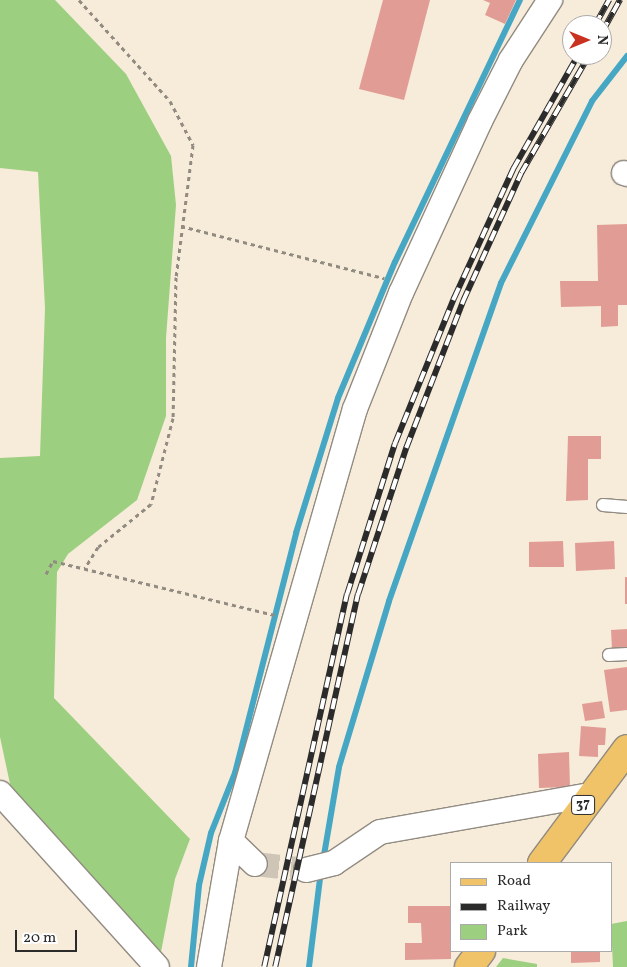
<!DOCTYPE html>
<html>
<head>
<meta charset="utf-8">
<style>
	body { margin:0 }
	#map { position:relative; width:627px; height:967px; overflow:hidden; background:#f7ebd9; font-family:Vollkorn,serif }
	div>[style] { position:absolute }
	.green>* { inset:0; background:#9cd080 }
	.stream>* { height:6px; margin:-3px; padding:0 3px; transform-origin:3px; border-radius:3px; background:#46a7c5 }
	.building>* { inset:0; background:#e19d95 }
	.street-tunnel>* { height:24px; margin-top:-12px; transform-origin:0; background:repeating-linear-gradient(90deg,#cec5b6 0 24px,transparent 0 36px) }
	.path>* { height:3px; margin-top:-1.5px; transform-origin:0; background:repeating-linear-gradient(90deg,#918b82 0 4px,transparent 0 8px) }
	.roads { filter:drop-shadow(1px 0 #918b82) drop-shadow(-1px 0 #918b82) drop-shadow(0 1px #918b82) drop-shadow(0 -1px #918b82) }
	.lane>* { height:12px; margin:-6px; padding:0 6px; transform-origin:6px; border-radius:6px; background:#fff }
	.street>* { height:24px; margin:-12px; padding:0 12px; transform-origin:12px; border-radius:12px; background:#fff }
	.primary>* { height:28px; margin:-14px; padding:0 14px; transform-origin:14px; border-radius:14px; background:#f1c369 }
	.rail>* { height:5.5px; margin-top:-2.75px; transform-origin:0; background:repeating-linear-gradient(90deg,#fff 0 11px,#2b2b2b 0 22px); box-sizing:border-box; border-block:1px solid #2b2b2b }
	span { translate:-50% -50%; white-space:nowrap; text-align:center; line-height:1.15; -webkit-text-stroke:5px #fff; paint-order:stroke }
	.shield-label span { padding:1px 4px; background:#fff; border:1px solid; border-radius:4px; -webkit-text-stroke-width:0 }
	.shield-label { font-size:14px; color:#2b2b2b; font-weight:700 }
	.legend { position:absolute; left:450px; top:862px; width:162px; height:90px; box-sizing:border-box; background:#fff; border:1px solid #aaa; margin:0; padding:6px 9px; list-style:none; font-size:15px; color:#2b2b2b }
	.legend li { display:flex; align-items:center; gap:10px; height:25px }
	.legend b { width:25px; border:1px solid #aaa }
	.north { position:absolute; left:562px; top:15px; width:50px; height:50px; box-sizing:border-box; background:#fff; border:1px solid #aaa; border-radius:50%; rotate:90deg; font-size:14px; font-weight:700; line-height:20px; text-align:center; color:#2b2b2b }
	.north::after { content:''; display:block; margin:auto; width:18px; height:22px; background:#c8321e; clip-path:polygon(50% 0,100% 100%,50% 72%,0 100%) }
	.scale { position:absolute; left:15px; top:930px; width:62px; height:22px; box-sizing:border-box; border:2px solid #2b2b2b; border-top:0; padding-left:6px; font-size:15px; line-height:18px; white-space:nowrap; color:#2b2b2b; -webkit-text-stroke:4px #fff; paint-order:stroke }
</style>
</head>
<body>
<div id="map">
	<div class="green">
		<div style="clip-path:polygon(0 0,55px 0,126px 74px,171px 156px,176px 205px,166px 338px,166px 416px,137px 500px,68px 554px,57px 572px,54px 698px,190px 839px,175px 879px,161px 952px,13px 798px,0 737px,0 458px,40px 456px,45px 308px,38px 172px,0 168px)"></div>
		<div style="clip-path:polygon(627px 921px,627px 967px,613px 967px,611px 924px)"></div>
		<div style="clip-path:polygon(503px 958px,537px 964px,537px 967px,496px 967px)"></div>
	</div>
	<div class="stream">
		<div style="left:323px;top:861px;width:95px;rotate:-80.3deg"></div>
		<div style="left:339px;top:767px;width:173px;rotate:-73.2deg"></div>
		<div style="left:389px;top:601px;width:337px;rotate:-70.6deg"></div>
		<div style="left:501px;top:283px;width:203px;rotate:-63.4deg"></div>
		<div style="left:592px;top:101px;width:57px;rotate:-52.1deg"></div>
		<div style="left:191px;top:967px;width:82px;rotate:-84.4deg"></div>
		<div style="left:199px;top:885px;width:53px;rotate:-77deg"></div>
		<div style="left:211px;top:833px;width:65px;rotate:-68.2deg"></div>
		<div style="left:235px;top:773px;width:248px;rotate:-75.7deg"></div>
		<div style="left:296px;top:533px;width:141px;rotate:-72.7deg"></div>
		<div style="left:338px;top:398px;width:147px;rotate:-67.3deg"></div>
		<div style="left:395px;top:262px;width:290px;rotate:-64.5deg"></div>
		<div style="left:309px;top:967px;width:97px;rotate:-82.9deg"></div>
	</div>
	<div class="building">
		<div style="clip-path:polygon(383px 0,430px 0,404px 100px,359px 89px)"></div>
		<div style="clip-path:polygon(483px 0,516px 0,505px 24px,485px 15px,490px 3px)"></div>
		<div style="clip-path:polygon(627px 224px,627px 305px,618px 305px,618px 326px,601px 327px,601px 306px,561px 307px,560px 281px,598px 281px,597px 225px)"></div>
		<div style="clip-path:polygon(568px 436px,601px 436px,601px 459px,588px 459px,588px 500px,566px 501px)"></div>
		<div style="clip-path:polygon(563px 541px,564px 567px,529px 567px,529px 542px)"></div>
		<div style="clip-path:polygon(614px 541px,615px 569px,576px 571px,575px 543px)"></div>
		<div style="clip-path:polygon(625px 577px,627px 577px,627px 604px,625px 604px)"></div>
		<div style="clip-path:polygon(627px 629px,627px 647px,612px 649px,611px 630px)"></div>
		<div style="clip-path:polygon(627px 667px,627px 710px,610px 712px,604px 670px)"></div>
		<div style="clip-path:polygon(602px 701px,605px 718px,585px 721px,582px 704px)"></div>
		<div style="clip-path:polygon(581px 726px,606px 728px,605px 745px,598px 745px,598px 757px,579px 756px)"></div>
		<div style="clip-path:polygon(569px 752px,570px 787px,539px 788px,538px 754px)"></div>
		<div style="clip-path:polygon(408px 906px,451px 906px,451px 959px,405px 960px,405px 943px,422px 943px,421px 923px,408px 923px)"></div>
		<div style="clip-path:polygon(571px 951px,600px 951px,600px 962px,571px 963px)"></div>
	</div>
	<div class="street-tunnel">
		<div style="left:255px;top:864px;width:51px;rotate:6.7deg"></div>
	</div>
	<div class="path">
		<div style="left:79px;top:0;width:136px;rotate:48deg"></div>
		<div style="left:170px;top:101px;width:50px;rotate:62.4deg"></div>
		<div style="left:193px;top:145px;width:133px;rotate:97.3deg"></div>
		<div style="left:176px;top:277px;width:141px;rotate:91.2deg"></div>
		<div style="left:173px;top:418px;width:89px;rotate:104.3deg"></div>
		<div style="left:151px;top:504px;width:68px;rotate:140.9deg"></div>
		<div style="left:98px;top:547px;width:25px;rotate:122deg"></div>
		<div style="left:181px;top:226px;width:210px;rotate:14.4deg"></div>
		<div style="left:46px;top:574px;width:15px;rotate:-62deg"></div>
		<div style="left:53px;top:561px;width:228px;rotate:13.7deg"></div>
	</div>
	<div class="roads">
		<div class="lane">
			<div style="left:603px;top:505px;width:24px;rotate:5deg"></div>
			<div style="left:609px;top:655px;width:18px;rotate:-3deg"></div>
		</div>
		<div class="street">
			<div style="left:624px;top:173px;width:3px;rotate:18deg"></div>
			<div style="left:0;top:793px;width:234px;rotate:47.9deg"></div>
			<div style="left:231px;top:841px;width:33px;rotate:44deg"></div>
			<div style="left:306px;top:870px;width:29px;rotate:-14deg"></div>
			<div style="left:334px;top:863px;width:55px;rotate:-34deg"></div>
			<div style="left:380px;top:832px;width:213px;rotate:-10deg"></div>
			<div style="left:209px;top:967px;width:128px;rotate:-80.1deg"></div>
			<div style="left:231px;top:841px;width:449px;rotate:-74deg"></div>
			<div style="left:355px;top:409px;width:125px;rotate:-68.4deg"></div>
			<div style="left:401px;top:293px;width:189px;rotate:-65.3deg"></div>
			<div style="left:480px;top:121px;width:68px;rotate:-63.1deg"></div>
			<div style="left:511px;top:60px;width:72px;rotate:-57deg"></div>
		</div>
		<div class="primary">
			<div style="left:542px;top:863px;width:142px;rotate:-53.3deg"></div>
			<div style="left:469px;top:967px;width:20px;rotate:-53deg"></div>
		</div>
	</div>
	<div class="rail">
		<div style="left:595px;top:25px;width:29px;rotate:-61deg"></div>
		<div style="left:602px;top:32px;width:37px;rotate:-61deg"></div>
		<div style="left:264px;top:967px;width:382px;rotate:-77.5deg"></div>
		<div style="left:347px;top:594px;width:158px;rotate:-72.4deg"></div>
		<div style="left:395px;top:443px;width:157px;rotate:-67.9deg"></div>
		<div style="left:454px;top:298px;width:142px;rotate:-65.4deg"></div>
		<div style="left:513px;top:169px;width:131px;rotate:-60.3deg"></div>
		<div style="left:275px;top:967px;width:382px;rotate:-77.5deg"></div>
		<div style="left:358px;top:594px;width:154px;rotate:-71.8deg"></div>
		<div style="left:406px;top:448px;width:158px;rotate:-68.8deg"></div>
		<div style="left:463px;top:301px;width:141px;rotate:-65.6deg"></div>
		<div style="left:521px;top:173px;width:136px;rotate:-60deg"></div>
	</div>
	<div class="shield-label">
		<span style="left:583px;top:805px">37</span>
	</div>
	<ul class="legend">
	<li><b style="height:6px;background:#f1c369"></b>Road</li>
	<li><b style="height:6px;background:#2b2b2b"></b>Railway</li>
	<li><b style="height:14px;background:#9cd080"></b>Park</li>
	</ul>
	<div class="north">N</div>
	<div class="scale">20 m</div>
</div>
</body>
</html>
